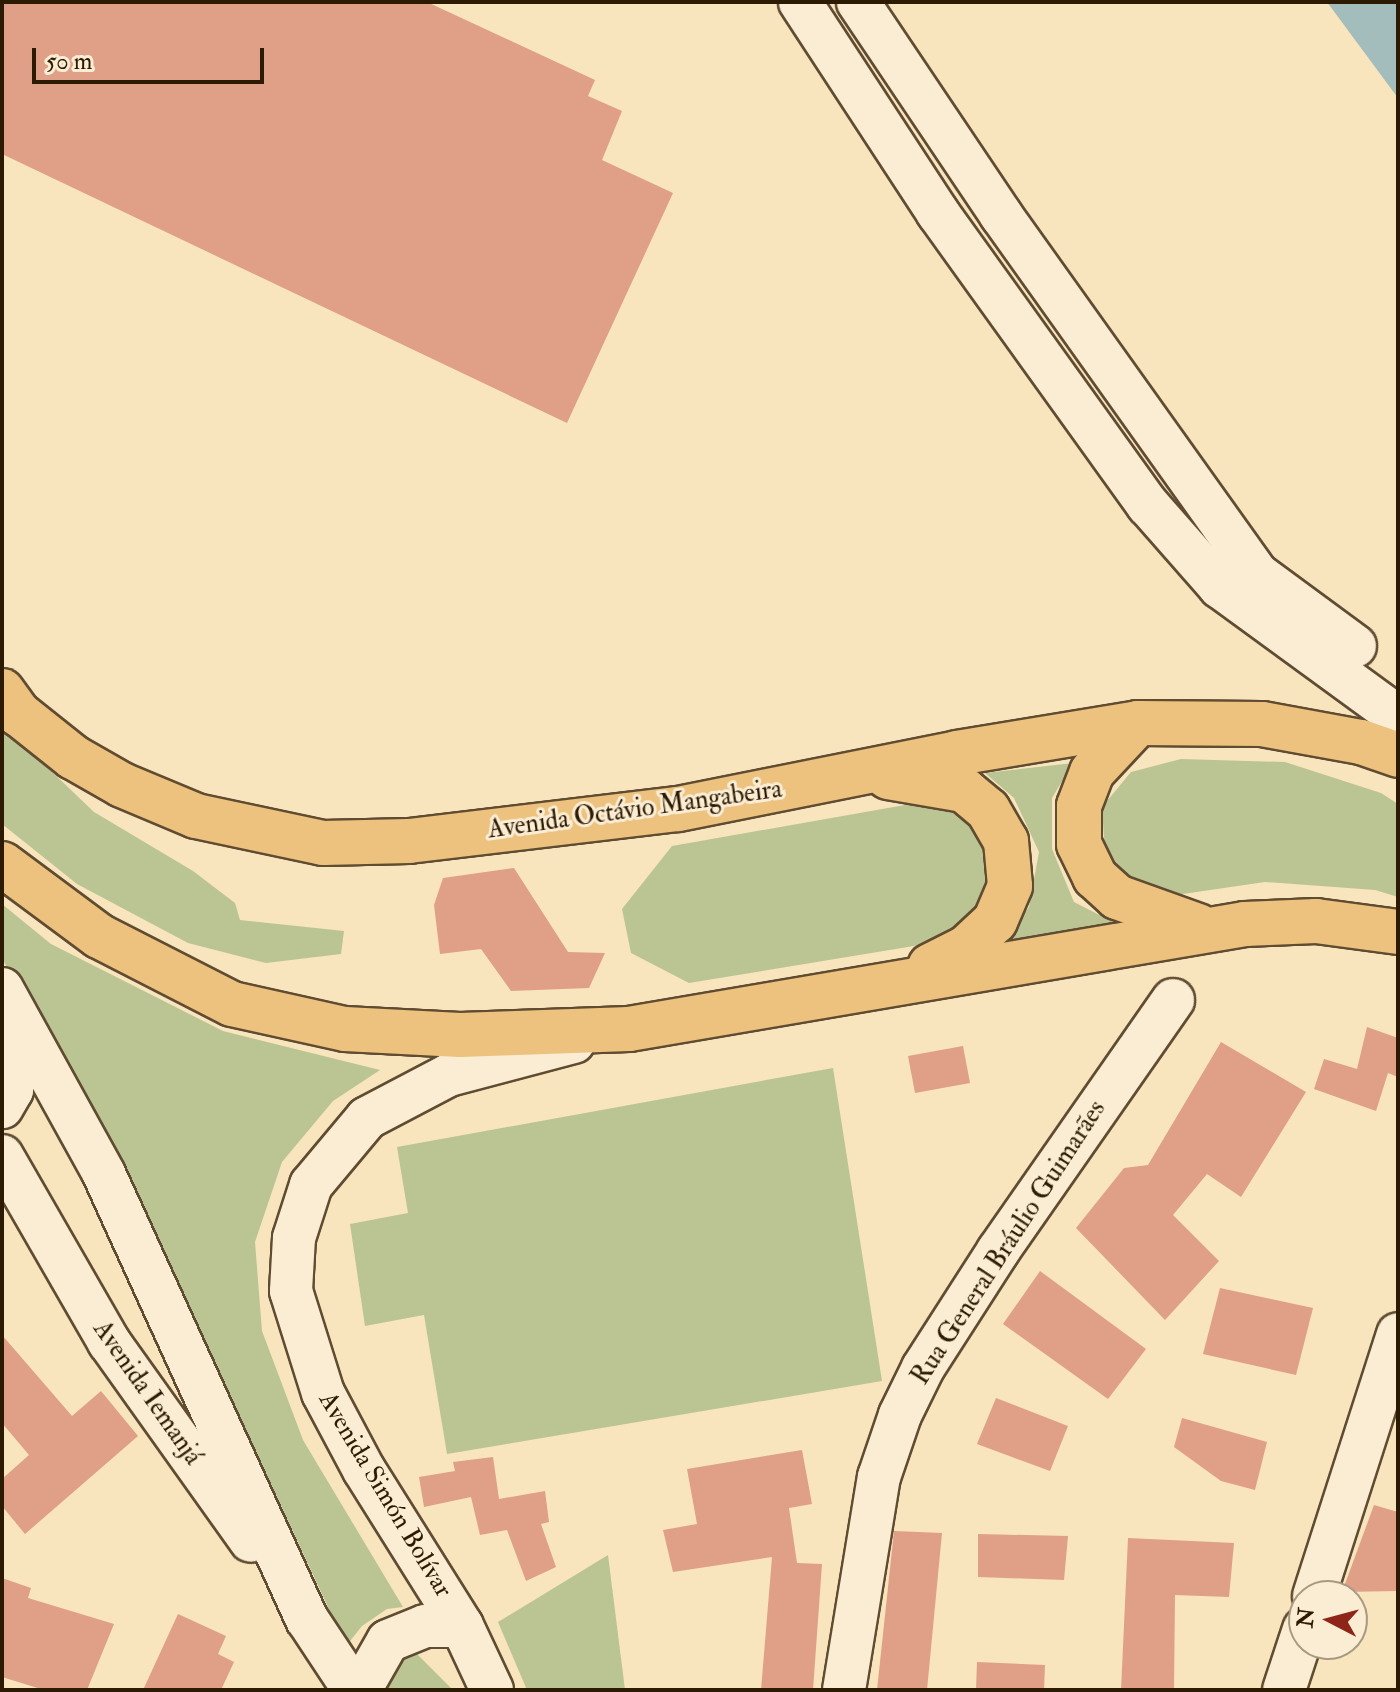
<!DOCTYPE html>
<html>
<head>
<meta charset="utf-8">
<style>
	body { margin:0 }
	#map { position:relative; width:1400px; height:1692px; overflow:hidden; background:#f8e4bd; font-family:"IM FELL Double Pica",serif }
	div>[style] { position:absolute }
	.green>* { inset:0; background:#bbc593 }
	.water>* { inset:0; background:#a3bcbc }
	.building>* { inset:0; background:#dfa087 }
	.roads { filter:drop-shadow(2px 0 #604c31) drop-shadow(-2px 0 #604c31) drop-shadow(0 2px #604c31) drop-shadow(0 -2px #604c31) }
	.minor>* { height:42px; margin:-21px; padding:0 21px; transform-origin:21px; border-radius:21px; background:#faedd4 }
	.major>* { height:44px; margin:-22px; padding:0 22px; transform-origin:22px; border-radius:22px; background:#ecc27e }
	span { translate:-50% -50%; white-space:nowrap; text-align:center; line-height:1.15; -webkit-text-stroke:6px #faedd4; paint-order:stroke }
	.street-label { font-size:26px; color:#2d1a02 }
	.frame { position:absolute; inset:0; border:4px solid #2d1a02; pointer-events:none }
	.north { position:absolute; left:1288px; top:1580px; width:80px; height:80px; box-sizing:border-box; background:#faedd4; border:2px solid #a89980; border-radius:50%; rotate:276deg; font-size:22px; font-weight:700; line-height:32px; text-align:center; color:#2d1a02 }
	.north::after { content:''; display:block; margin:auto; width:28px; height:36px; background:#8f2418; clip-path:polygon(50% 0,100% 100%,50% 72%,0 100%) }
	.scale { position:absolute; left:32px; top:48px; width:232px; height:36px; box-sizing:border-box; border:4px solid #2d1a02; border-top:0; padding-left:10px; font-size:24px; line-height:28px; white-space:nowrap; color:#2d1a02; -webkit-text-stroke:6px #faedd4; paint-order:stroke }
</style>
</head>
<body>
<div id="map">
	<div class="green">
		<div style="clip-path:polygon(2px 724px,94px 812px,193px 871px,235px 903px,240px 920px,344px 931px,341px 954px,266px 963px,188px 943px,77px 884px,2px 824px)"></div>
		<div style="clip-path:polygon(1181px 759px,1285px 762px,1381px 793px,1398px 804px,1398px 897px,1375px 890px,1265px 882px,1169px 896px,1133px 885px,1105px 853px,1102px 807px,1131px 772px)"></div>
		<div style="clip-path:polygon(1073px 763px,1052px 798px,1052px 849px,1074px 902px,1117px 924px,1003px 942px,1029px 907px,1039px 852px,1014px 798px,985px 773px)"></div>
		<div style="clip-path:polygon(938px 804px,986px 834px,995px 865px,984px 902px,955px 933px,920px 945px,689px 983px,631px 953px,622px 909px,672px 846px,905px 805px)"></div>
		<div style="clip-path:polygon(2px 904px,51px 944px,223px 1031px,380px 1070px,333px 1101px,282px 1162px,255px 1242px,262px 1331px,303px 1440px,403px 1607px,387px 1609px,362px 1626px,346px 1646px,204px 1339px,2px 958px)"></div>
		<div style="clip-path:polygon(833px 1068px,882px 1381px,447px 1454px,424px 1315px,365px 1326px,350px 1224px,408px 1213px,397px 1147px)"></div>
		<div style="clip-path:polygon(608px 1555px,625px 1690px,527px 1690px,498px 1622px)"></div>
		<div style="clip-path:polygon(417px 1654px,453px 1690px,373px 1690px,398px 1655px)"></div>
	</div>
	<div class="water">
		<div style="clip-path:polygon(1327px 2px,1398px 2px,1398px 98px)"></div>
	</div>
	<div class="building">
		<div style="clip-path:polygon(2px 2px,427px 2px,595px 80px,588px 96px,622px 111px,602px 160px,673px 193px,567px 423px,2px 154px)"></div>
		<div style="clip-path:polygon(514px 868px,568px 952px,605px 953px,589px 988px,511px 991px,481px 949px,440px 954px,434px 905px,443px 878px)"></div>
		<div style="clip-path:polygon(1367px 1027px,1398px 1038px,1398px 1077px,1388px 1073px,1376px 1111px,1314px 1089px,1324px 1059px,1357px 1069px)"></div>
		<div style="clip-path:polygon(1221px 1042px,1306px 1092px,1241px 1197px,1207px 1174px,1173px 1215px,1219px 1261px,1165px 1320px,1076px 1228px,1124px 1168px,1148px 1165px)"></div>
		<div style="clip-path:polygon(963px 1046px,970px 1083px,915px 1093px,908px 1056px)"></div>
		<div style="clip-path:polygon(1040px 1271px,1146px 1349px,1108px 1399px,1003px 1324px)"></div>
		<div style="clip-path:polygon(1220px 1288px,1313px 1308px,1296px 1375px,1203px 1354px)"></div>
		<div style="clip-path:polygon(2px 1335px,72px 1416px,101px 1391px,138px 1436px,25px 1534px,2px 1506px,2px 1479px,29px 1455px,2px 1423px)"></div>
		<div style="clip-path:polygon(996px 1398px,1068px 1426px,1050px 1471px,977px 1444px)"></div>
		<div style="clip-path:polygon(1182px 1418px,1267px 1442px,1255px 1490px,1221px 1481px,1174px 1447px)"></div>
		<div style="clip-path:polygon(802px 1450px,812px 1504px,789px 1508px,797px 1563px,822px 1564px,813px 1690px,761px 1690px,772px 1557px,673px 1572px,663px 1530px,697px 1524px,687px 1469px)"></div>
		<div style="clip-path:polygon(493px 1457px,499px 1499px,545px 1491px,549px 1522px,541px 1524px,556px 1567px,526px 1581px,507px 1530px,480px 1535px,471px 1497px,424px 1507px,419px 1477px,455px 1471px,453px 1462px)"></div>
		<div style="clip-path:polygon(1374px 1505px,1398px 1512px,1398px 1591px,1342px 1592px)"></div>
		<div style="clip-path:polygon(894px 1531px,942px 1533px,927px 1690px,877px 1690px)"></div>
		<div style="clip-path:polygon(978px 1534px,1068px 1536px,1064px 1580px,978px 1577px)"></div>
		<div style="clip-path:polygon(1128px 1538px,1234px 1543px,1229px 1597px,1175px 1595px,1174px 1690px,1121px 1690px)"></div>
		<div style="clip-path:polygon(2px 1578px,31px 1588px,28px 1598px,114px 1624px,87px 1690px,44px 1690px,2px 1677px)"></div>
		<div style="clip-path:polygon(178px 1614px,226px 1636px,218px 1654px,234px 1662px,221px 1690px,143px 1690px)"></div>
		<div style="clip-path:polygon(977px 1662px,1045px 1665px,1044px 1690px,976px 1690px)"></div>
	</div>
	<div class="roads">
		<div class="minor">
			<div style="left:800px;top:2px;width:252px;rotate:56.8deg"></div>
			<div style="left:938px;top:213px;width:360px;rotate:54.3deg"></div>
			<div style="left:1148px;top:505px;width:109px;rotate:48.7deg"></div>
			<div style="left:1220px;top:587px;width:220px;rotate:36.1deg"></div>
			<div style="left:858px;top:2px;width:257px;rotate:56.1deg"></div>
			<div style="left:1001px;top:215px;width:440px;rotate:54.5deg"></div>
			<div style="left:1256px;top:573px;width:123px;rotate:36.4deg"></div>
			<div style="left:2px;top:989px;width:211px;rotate:61.1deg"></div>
			<div style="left:104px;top:1174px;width:489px;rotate:65.5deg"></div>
			<div style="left:307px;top:1619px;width:85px;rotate:56.5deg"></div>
			<div style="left:2px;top:1031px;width:42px;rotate:75deg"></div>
			<div style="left:13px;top:1072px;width:18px;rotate:93deg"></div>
			<div style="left:12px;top:1090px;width:20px;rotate:120deg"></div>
			<div style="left:2px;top:1156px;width:215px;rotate:60.1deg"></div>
			<div style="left:109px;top:1342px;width:244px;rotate:54.5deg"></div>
			<div style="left:1314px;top:1596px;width:275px;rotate:-72.2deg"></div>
			<div style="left:360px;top:1690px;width:56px;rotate:-60.3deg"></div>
			<div style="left:388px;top:1641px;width:40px;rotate:-22deg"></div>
			<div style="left:425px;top:1626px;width:37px"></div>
			<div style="left:492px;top:1690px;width:71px;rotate:-115.1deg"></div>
			<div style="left:462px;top:1626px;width:184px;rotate:-122.1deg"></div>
			<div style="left:364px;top:1470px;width:87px;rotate:-118deg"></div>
			<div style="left:323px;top:1393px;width:107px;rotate:-107.4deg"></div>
			<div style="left:291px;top:1291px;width:53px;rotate:-86.8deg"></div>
			<div style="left:294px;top:1238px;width:56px;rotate:-72.2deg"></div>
			<div style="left:311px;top:1185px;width:87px;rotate:-50.1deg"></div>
			<div style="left:367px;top:1118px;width:93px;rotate:-27.7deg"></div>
			<div style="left:449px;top:1075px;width:129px;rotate:-14.8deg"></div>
			<div style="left:844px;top:1690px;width:216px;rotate:-80.7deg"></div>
			<div style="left:879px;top:1477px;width:65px;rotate:-71.3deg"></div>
			<div style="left:900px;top:1415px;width:52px;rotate:-63.9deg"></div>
			<div style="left:923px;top:1368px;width:139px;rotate:-57.3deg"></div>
			<div style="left:998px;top:1251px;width:306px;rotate:-55.1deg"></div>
			<div style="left:1284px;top:1690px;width:64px;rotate:-71.8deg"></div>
		</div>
		<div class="major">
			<div style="left:2px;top:691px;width:29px;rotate:54deg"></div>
			<div style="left:19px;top:714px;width:69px;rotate:38.5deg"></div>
			<div style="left:73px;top:757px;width:56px;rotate:29.7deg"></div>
			<div style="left:122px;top:785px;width:80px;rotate:22.7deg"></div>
			<div style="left:196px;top:816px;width:130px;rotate:12deg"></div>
			<div style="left:323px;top:843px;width:86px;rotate:-1.3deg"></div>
			<div style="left:409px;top:841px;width:271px;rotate:-6.8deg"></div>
			<div style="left:678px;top:809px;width:285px;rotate:-11.3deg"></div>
			<div style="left:957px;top:753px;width:183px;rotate:-9.4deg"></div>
			<div style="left:1138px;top:723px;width:124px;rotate:0.5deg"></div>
			<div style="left:1262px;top:724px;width:101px;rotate:10.3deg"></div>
			<div style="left:1361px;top:742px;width:39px;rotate:19deg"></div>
			<div style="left:1138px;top:723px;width:67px;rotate:133.2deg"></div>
			<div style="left:1092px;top:772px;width:36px;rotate:111deg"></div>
			<div style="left:1079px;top:806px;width:38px;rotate:90deg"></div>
			<div style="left:1079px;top:844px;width:37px;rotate:64deg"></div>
			<div style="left:1095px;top:877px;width:30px;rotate:42deg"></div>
			<div style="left:1117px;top:897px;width:86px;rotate:19.7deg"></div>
			<div style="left:888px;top:777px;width:77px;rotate:9.7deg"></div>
			<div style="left:964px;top:790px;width:31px;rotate:40deg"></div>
			<div style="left:988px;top:810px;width:36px;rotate:60deg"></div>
			<div style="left:1006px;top:841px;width:45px;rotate:84.9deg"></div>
			<div style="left:1010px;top:886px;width:38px;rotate:113deg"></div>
			<div style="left:995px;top:921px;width:40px;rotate:137deg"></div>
			<div style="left:966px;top:948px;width:40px;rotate:153.4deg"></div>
			<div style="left:2px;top:864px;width:121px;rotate:36.6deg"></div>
			<div style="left:99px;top:936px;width:149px;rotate:27.1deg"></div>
			<div style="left:232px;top:1004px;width:116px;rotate:12.5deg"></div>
			<div style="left:345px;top:1029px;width:115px;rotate:3deg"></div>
			<div style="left:460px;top:1035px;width:169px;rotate:-2deg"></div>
			<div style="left:629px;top:1029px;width:625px;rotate:-9.67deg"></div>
			<div style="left:1245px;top:924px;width:71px;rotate:-2.4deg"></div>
			<div style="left:1316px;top:921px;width:83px;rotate:7.6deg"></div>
		</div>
	</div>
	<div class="street-label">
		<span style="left:635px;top:810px;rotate:-8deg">Avenida Octávio Mangabeira</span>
		<span style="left:1009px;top:1243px;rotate:-57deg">Rua General Bráulio Guimarães</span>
		<span style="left:147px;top:1393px;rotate:55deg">Avenida Iemanjá</span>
		<span style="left:385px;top:1495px;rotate:59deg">Avenida Simón Bolívar</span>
	</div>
	<div class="frame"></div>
	<div class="north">N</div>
	<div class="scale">50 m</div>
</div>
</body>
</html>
